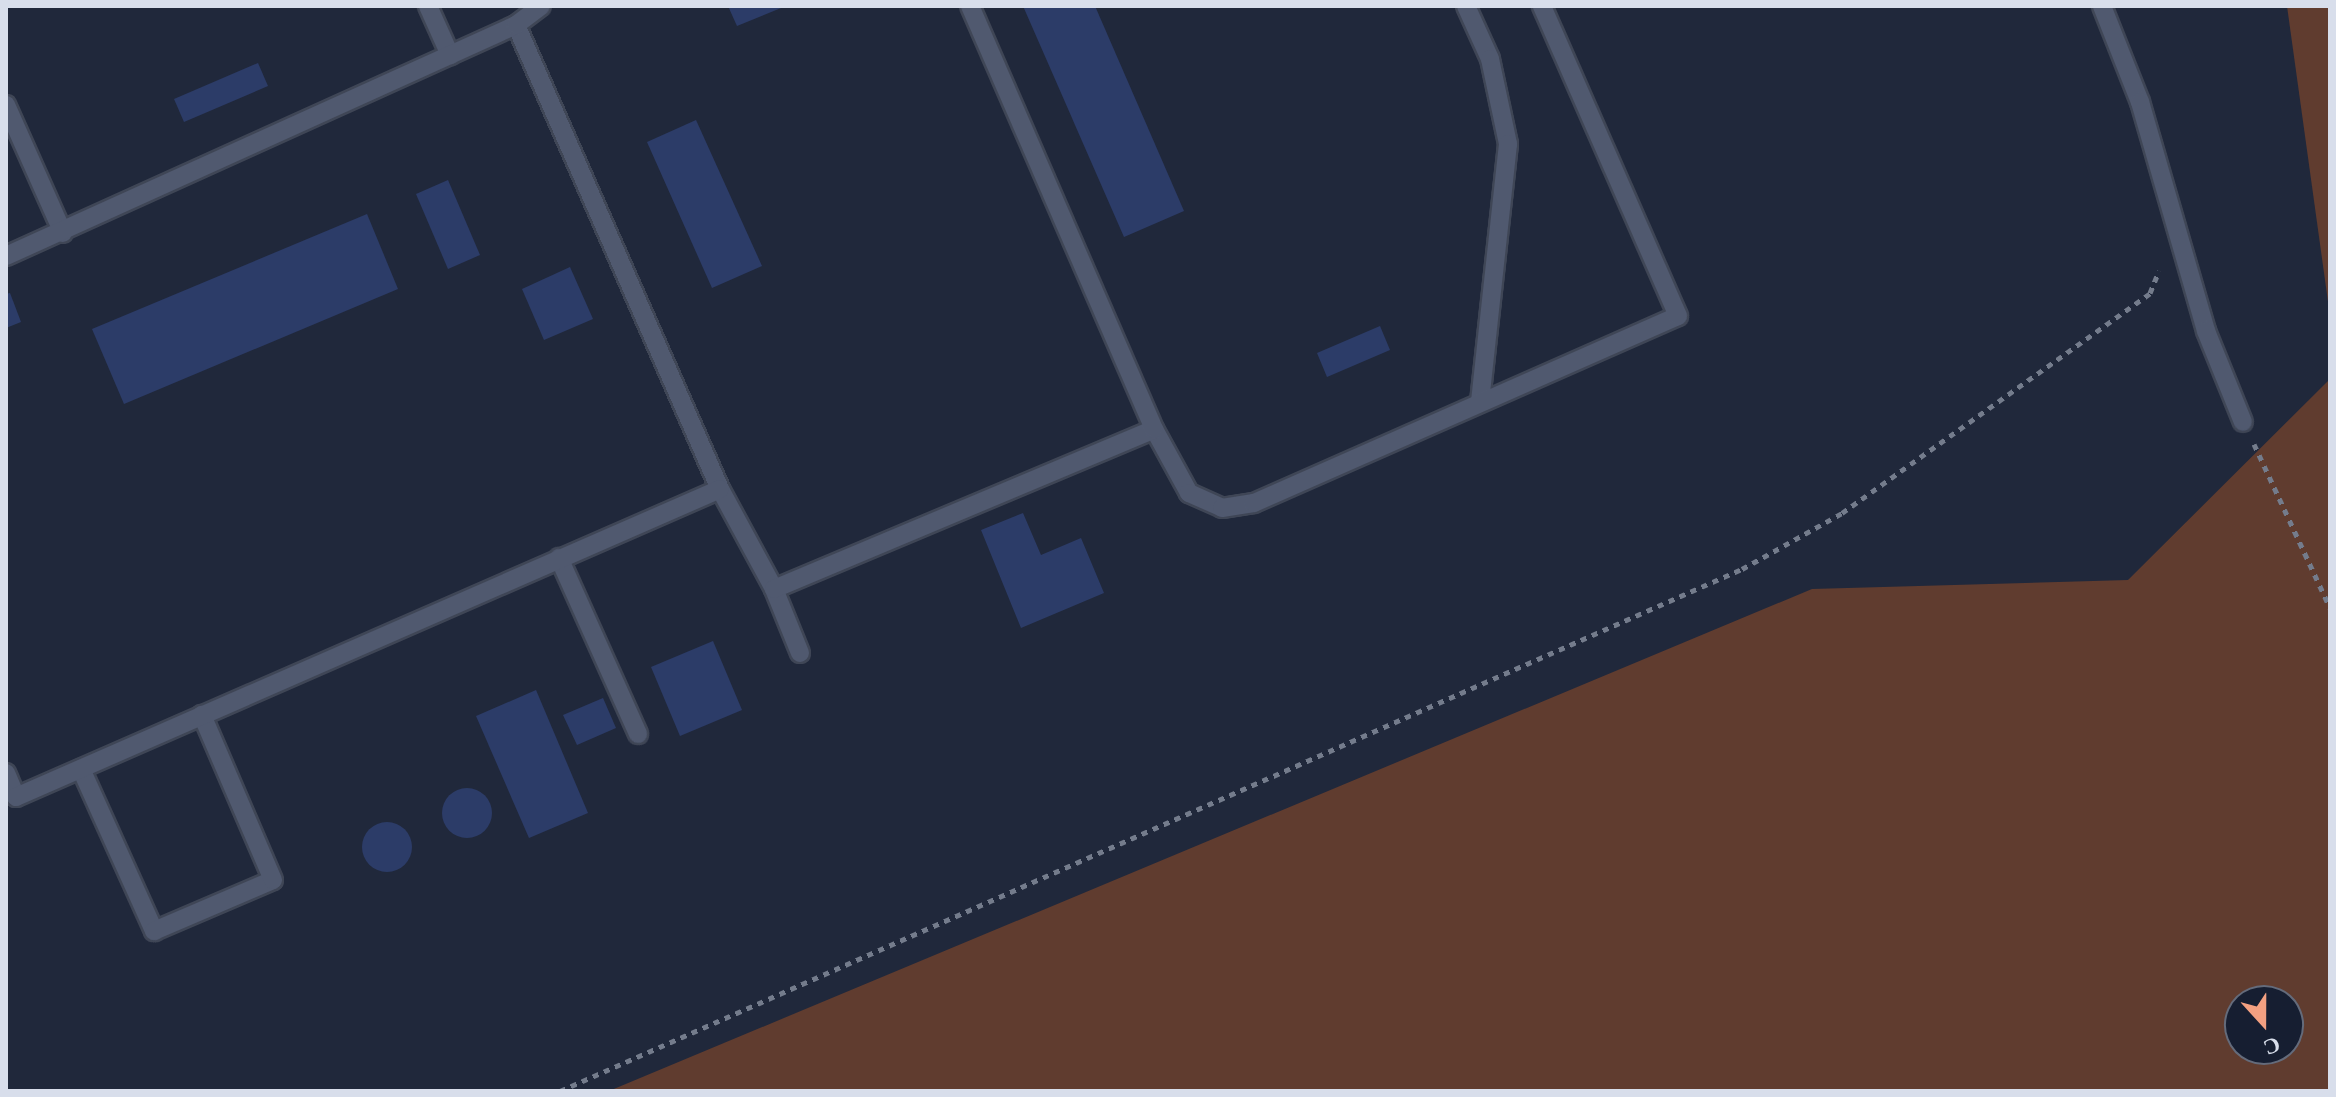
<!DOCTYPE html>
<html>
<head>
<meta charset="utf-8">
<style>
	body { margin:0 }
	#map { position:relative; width:2336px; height:1097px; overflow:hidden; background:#20283b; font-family:"Libre Baskerville",serif }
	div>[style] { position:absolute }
	.green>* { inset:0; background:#603c2f }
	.building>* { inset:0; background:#2c3c68 }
	.round { border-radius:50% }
	.path>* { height:5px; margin-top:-2.5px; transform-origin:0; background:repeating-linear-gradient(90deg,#747c8c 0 6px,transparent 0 12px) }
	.roads { filter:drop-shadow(2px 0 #3f4656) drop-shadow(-2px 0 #3f4656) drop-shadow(0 2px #3f4656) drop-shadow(0 -2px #3f4656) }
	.lane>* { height:18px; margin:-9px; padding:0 9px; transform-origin:9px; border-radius:9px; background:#50596f }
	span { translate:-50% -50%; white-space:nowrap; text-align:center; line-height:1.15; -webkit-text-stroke:6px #161e31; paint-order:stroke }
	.frame { position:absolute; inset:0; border:8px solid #d8deeb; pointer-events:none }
	.north { position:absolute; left:2224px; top:985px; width:80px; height:80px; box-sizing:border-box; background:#161e31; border:2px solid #646b7b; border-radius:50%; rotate:159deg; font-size:22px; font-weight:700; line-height:32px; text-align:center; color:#d8deeb }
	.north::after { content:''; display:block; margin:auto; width:28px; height:36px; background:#f3a081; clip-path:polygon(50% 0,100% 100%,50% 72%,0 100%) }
</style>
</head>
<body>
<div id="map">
	<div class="green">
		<div style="clip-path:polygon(2287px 6px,2330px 6px,2330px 316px)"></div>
		<div style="clip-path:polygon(evenodd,2330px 379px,2330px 1091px,609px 1091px,1812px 589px,2128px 580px,2330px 379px,2240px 1001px,2288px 1001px,2288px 1049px,2240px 1049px,2240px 1001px)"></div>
	</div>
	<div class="building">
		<div style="clip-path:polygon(728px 6px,786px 6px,737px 26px)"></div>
		<div style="clip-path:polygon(1023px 6px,1095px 6px,1184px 211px,1124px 237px)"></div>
		<div style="clip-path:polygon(258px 63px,268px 86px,184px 122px,174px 99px)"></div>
		<div style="clip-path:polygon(696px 120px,762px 266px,712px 288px,647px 142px)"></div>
		<div style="clip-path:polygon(448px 180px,480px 255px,448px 269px,416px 194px)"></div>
		<div style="clip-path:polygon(367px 214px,398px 289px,124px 404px,92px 329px)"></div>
		<div style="clip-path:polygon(570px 267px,593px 319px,544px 340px,522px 289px)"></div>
		<div style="clip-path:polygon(10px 293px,21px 322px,6px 328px,6px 294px)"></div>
		<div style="clip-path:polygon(1380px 326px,1390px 350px,1327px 377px,1317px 353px)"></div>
		<div style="clip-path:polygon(1023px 513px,1041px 555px,1081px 538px,1104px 593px,1021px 628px,981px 530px)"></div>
		<div style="clip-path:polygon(713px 641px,742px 710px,680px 736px,651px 667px)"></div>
		<div style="clip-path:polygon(536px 690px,588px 813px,529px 838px,476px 716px)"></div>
		<div style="clip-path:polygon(603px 698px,616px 728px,577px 745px,563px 715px)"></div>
		<div class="round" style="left:442px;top:788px;width:50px;height:50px"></div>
		<div class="round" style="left:362px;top:822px;width:50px;height:50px"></div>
	</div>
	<div class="path">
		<div style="left:2254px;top:444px;width:181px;rotate:65.1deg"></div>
		<div style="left:560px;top:1091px;width:1292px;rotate:-23.83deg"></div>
		<div style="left:1742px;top:569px;width:115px;rotate:-29.2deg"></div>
		<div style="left:1842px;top:513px;width:379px;rotate:-35.5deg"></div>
		<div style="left:2150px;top:293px;width:24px;rotate:-68deg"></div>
	</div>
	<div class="roads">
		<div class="lane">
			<div style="left:428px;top:6px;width:54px;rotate:65.8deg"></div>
			<div style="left:1466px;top:6px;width:58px;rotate:65.6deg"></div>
			<div style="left:1490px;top:59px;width:87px;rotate:78deg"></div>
			<div style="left:1508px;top:144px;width:259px;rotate:96.2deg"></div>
			<div style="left:2102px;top:6px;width:103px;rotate:68.4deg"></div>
			<div style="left:2140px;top:102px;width:238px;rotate:73.9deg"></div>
			<div style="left:2206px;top:331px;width:98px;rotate:67.9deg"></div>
			<div style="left:516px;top:25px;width:507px;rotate:66.27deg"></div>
			<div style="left:720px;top:489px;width:114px;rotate:61.6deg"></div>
			<div style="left:774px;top:589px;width:69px;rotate:67.9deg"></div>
			<div style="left:6px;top:105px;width:140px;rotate:66deg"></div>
			<div style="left:6px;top:256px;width:560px;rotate:-24.37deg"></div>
			<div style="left:516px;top:25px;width:31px;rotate:-37deg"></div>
			<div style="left:1154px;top:429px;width:73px;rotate:61.3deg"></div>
			<div style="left:1189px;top:493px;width:36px;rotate:24deg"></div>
			<div style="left:1222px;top:508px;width:32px;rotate:-9deg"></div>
			<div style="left:1254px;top:503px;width:463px;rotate:-23.8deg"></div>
			<div style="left:1678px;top:316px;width:339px;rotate:-113.7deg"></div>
			<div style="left:559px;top:558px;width:193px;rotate:65.8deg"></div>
			<div style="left:774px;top:589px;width:412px;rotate:-22.8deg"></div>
			<div style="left:1154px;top:429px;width:461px;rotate:-113.5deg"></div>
			<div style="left:81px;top:769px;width:178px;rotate:65.7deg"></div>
			<div style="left:154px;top:931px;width:129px;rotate:-23.2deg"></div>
			<div style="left:273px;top:880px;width:180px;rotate:-113.3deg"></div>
			<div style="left:6px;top:773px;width:26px;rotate:67deg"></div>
			<div style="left:16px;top:797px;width:768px;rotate:-23.63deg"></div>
		</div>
	</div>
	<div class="frame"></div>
	<div class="north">С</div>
</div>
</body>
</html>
